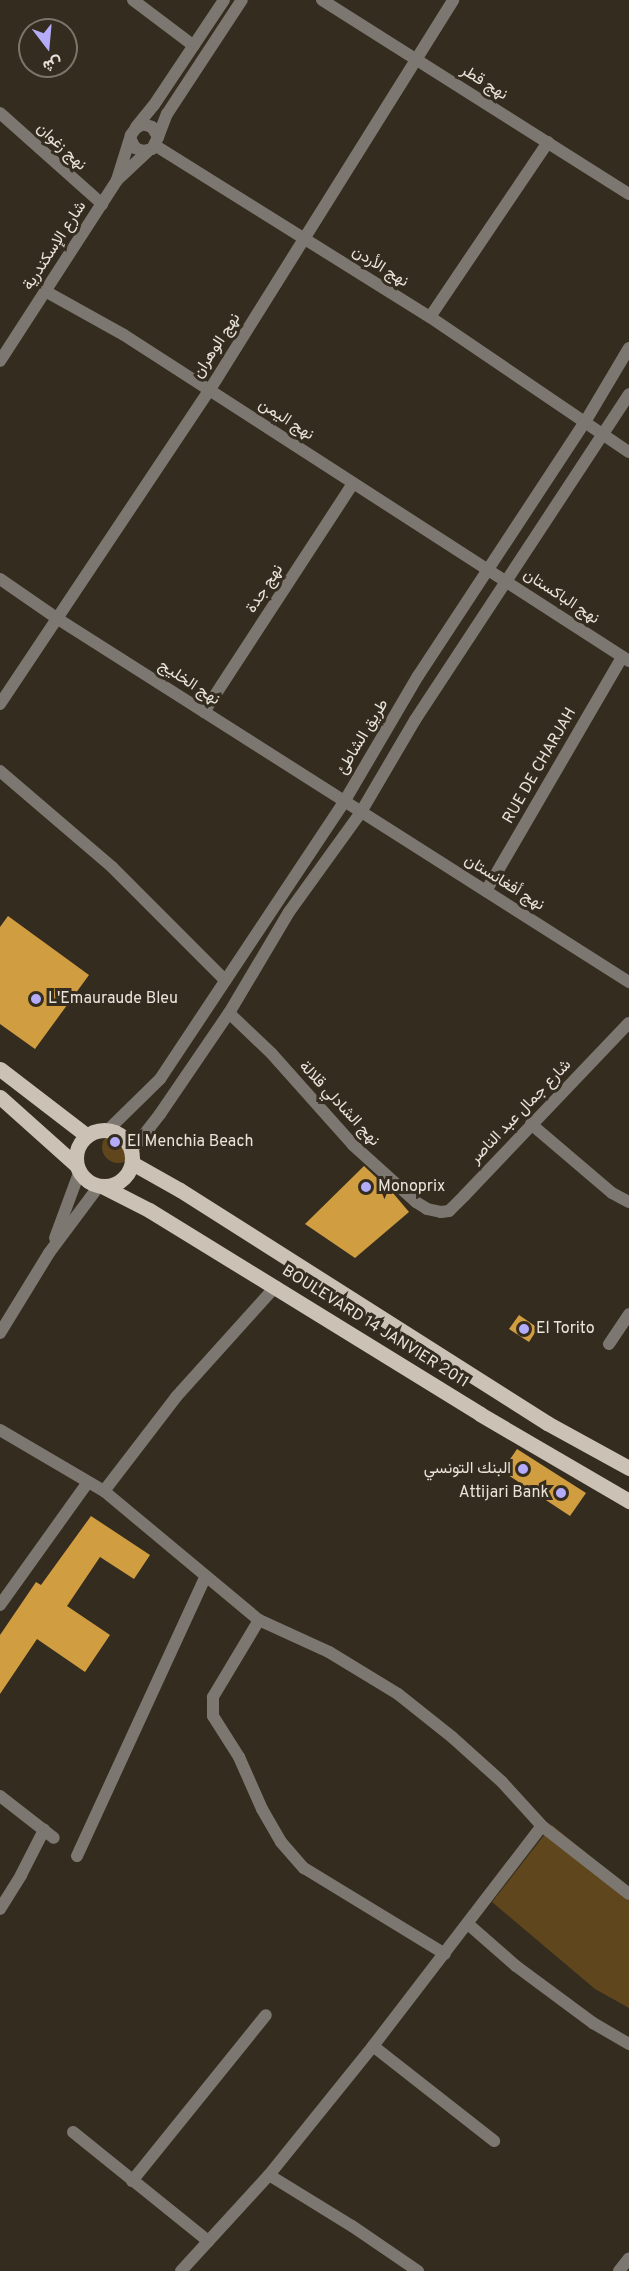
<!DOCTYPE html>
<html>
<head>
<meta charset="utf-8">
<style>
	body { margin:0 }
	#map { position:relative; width:629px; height:2271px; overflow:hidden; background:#342c1f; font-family:Overpass,Vazirmatn,sans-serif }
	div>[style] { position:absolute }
	.green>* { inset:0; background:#5f461d }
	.round { border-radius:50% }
	.building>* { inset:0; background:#d19d41 }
	.minor>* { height:12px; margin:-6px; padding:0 6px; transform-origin:6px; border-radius:6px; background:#7c7771 }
	.tertiary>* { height:12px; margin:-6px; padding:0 6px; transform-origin:6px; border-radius:6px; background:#7c7771 }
	.primary>* { height:15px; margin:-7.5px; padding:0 7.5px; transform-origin:7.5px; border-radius:7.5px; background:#cbc2b5 }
	.primary>.ring { margin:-7.5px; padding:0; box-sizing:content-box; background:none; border:15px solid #cbc2b5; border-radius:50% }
	.dots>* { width:16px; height:16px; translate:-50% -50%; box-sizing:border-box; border:3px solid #342c1f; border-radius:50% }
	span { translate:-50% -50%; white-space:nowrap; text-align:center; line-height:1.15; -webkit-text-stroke:6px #342c1f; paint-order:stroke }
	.street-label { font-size:16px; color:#e9e4db }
	.poi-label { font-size:16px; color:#e9e4db }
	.left { translate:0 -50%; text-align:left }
	.right { translate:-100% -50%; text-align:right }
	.north { position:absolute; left:18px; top:18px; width:60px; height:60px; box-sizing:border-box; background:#342c1f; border:2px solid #7c766a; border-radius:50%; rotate:164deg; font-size:16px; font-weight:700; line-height:24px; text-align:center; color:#e9e4db }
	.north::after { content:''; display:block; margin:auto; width:21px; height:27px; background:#b4acf9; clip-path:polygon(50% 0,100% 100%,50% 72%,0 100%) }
</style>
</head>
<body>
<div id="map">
	<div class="green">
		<div class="round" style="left:102px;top:1131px;width:32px;height:32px"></div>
		<div style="clip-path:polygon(552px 1825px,629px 1888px,629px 2008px,595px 1989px,492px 1902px)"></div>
	</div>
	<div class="building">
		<div style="clip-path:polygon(8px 916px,89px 975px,35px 1049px,0 1024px,0 927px)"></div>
		<div style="clip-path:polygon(364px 1166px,393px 1193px,409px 1212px,355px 1258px,305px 1224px)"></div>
		<div style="clip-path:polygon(519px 1315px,538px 1328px,529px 1342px,509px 1329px)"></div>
		<div style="clip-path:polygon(517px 1449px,586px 1493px,570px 1516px,502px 1471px)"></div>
		<div style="clip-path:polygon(91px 1516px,150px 1555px,134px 1579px,100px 1557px,67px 1606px,110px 1635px,85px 1672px,37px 1639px,0 1694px,0 1635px,36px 1582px,41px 1585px)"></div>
	</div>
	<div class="minor">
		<div style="left:133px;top:0;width:76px;rotate:37deg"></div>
		<div style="left:322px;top:0;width:363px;rotate:32.3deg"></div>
		<div style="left:0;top:113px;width:137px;rotate:41.7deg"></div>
		<div style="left:136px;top:127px;width:28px;rotate:-51deg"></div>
		<div style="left:154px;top:105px;width:126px;rotate:-56.3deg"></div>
		<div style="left:158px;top:137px;width:25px;rotate:-69deg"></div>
		<div style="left:167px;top:114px;width:136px;rotate:-56.7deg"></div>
		<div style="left:131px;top:140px;width:9px;rotate:63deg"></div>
		<div style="left:135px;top:148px;width:9px;rotate:21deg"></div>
		<div style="left:143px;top:151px;width:9px;rotate:-13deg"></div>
		<div style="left:152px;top:149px;width:13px;rotate:-63deg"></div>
		<div style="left:158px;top:137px;width:12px;rotate:-121deg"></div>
		<div style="left:152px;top:127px;width:9px;rotate:-162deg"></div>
		<div style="left:143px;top:124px;width:8px;rotate:150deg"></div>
		<div style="left:136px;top:128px;width:9px;rotate:126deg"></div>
		<div style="left:131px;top:135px;width:47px;rotate:107.3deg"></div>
		<div style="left:117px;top:180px;width:42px;rotate:-43.1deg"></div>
		<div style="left:156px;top:146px;width:323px;rotate:32deg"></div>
		<div style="left:430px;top:317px;width:240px;rotate:34.2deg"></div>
		<div style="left:45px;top:291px;width:90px;rotate:29.1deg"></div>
		<div style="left:124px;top:335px;width:601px;rotate:32.84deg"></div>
		<div style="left:430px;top:317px;width:211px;rotate:-56deg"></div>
		<div style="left:0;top:361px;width:216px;rotate:-57.1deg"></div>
		<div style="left:0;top:579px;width:70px;rotate:34.6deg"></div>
		<div style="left:58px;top:619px;width:677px;rotate:32.45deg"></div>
		<div style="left:0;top:704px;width:376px;rotate:-56.3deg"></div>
		<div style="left:209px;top:391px;width:461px;rotate:-58deg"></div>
		<div style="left:204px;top:712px;width:273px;rotate:-56.9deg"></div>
		<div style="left:486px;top:891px;width:271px;rotate:-59.8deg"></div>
		<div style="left:229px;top:1013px;width:59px;rotate:43.6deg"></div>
		<div style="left:272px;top:1054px;width:122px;rotate:48.3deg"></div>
		<div style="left:353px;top:1145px;width:85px;rotate:42.1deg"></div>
		<div style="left:416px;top:1202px;width:13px;rotate:32deg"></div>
		<div style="left:427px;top:1209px;width:14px;rotate:12deg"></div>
		<div style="left:441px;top:1212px;width:8px;rotate:-7deg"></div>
		<div style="left:449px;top:1211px;width:21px;rotate:-45deg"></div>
		<div style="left:464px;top:1196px;width:239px;rotate:-46.4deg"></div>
		<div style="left:531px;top:1124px;width:106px;rotate:40.4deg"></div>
		<div style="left:612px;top:1193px;width:19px;rotate:28deg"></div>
		<div style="left:609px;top:1344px;width:36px;rotate:-56deg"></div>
		<div style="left:0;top:1430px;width:121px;rotate:30.4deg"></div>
		<div style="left:104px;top:1491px;width:202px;rotate:39.8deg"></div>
		<div style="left:259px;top:1620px;width:77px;rotate:24.6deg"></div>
		<div style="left:329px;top:1652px;width:81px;rotate:31.3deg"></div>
		<div style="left:398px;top:1694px;width:69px;rotate:38.5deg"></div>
		<div style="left:452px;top:1737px;width:67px;rotate:42deg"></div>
		<div style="left:502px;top:1782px;width:59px;rotate:47.7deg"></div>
		<div style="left:542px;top:1826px;width:110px;rotate:38deg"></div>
		<div style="left:104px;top:1491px;width:118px;rotate:-52.5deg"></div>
		<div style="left:176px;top:1397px;width:149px;rotate:-48deg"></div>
		<div style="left:0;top:1605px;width:151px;rotate:-54.4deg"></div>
		<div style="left:259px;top:1620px;width:90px;rotate:120.9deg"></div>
		<div style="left:213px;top:1697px;width:19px;rotate:90deg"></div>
		<div style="left:213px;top:1716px;width:49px;rotate:57.6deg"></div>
		<div style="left:239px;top:1757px;width:57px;rotate:66.1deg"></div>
		<div style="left:262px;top:1809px;width:38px;rotate:60deg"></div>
		<div style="left:281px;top:1842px;width:35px;rotate:49deg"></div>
		<div style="left:304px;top:1868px;width:165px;rotate:31.4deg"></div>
		<div style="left:0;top:1796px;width:68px;rotate:37.9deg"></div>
		<div style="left:77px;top:1856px;width:306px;rotate:-65.3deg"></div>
		<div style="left:0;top:1909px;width:40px;rotate:-58deg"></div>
		<div style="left:21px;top:1875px;width:51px;rotate:-62.9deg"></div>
		<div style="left:468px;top:1924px;width:64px;rotate:41.2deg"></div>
		<div style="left:516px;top:1966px;width:96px;rotate:36.5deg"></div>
		<div style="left:593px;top:2023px;width:42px;rotate:30.3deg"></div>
		<div style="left:373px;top:2046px;width:154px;rotate:38.1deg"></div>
		<div style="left:73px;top:2132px;width:174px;rotate:38.9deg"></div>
		<div style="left:269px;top:2175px;width:97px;rotate:31.6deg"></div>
		<div style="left:352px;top:2226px;width:80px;rotate:34.3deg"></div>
		<div style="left:132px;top:2181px;width:213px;rotate:-51.1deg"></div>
		<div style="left:181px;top:2271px;width:130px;rotate:-47.5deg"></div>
		<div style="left:269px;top:2175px;width:166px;rotate:-51.1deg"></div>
		<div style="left:373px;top:2046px;width:277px;rotate:-52.5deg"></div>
		<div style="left:619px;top:2271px;width:16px;rotate:-52deg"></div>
	</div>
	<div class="tertiary">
		<div style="left:0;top:771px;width:148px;rotate:40.6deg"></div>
		<div style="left:112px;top:867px;width:160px;rotate:45deg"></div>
		<div style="left:109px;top:1129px;width:71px;rotate:-44.4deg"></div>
		<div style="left:160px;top:1079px;width:333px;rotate:-56.4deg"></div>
		<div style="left:344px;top:802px;width:146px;rotate:-59.6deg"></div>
		<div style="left:418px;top:676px;width:304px;rotate:-56.7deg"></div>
		<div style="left:585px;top:422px;width:86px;rotate:-59.3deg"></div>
		<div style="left:132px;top:1150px;width:46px;rotate:-52.1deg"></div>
		<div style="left:160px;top:1114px;width:122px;rotate:-55.7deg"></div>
		<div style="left:229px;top:1013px;width:117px;rotate:-59.3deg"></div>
		<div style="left:289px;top:912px;width:123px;rotate:-54.2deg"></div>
		<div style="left:361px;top:812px;width:107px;rotate:-59.6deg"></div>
		<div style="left:415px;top:720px;width:390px;rotate:-56.7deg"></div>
		<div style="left:55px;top:1238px;width:69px;rotate:-69.7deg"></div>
		<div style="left:0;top:1333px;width:94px;rotate:-58.5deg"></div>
		<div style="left:49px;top:1253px;width:84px;rotate:-53.3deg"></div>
	</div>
	<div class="primary">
		<div style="left:0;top:1069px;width:108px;rotate:37.5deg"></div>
		<div style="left:0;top:1097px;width:102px;rotate:41.8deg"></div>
		<div class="ring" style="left:76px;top:1130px;width:41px;height:41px"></div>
		<div style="left:132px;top:1163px;width:55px;rotate:29.4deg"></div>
		<div style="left:180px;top:1190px;width:435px;rotate:32.4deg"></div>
		<div style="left:547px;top:1423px;width:94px;rotate:28.8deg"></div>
		<div style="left:102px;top:1186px;width:53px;rotate:27.1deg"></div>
		<div style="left:149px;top:1210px;width:389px;rotate:31.6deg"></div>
		<div style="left:480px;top:1414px;width:173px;rotate:30.3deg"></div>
	</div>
	<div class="dots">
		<div style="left:36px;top:999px;background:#b4acf9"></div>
		<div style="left:115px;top:1142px;background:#b4acf9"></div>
		<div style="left:366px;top:1187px;background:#b4acf9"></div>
		<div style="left:524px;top:1329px;background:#b4acf9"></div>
		<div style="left:523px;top:1469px;background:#b4acf9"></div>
		<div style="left:561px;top:1493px;background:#b4acf9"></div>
	</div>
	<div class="street-label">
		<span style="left:484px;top:83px;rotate:32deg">نهج قطر</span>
		<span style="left:61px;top:147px;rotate:43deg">نهج زغوان</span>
		<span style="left:55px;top:246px;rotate:-57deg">شارع الإسكندرية</span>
		<span style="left:380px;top:267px;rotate:32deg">نهج الأردن</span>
		<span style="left:217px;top:346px;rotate:-57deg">نهج الوهران</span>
		<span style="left:286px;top:420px;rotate:33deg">نهج اليمن</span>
		<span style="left:265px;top:589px;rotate:-57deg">نهج جدة</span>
		<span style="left:561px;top:597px;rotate:33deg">نهج الباكستان</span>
		<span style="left:189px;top:683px;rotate:33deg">نهج الخليج</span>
		<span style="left:363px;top:737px;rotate:-59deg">طريق الشاطئ</span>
		<span style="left:540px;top:766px;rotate:-60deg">RUE DE CHARJAH</span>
		<span style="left:504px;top:883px;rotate:32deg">نهج أفغانستان</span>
		<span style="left:339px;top:1104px;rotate:47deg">نهج الشادلي قلالة</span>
		<span style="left:521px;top:1112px;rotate:-46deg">شارع جمال عبد الناصر</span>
		<span style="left:375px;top:1327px;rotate:32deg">BOULEVARD 14 JANVIER 2011</span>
	</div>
	<div class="poi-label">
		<span class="left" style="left:48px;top:999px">L'Emauraude Bleu</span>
		<span class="left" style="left:127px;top:1142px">El Menchia Beach</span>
		<span class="left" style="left:378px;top:1187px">Monoprix</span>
		<span class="left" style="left:536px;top:1329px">El Torito</span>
		<span class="right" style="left:511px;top:1469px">البنك التونسي</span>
		<span class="right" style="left:549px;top:1493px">Attijari Bank</span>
	</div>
	<div class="north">ش</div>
</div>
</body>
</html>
